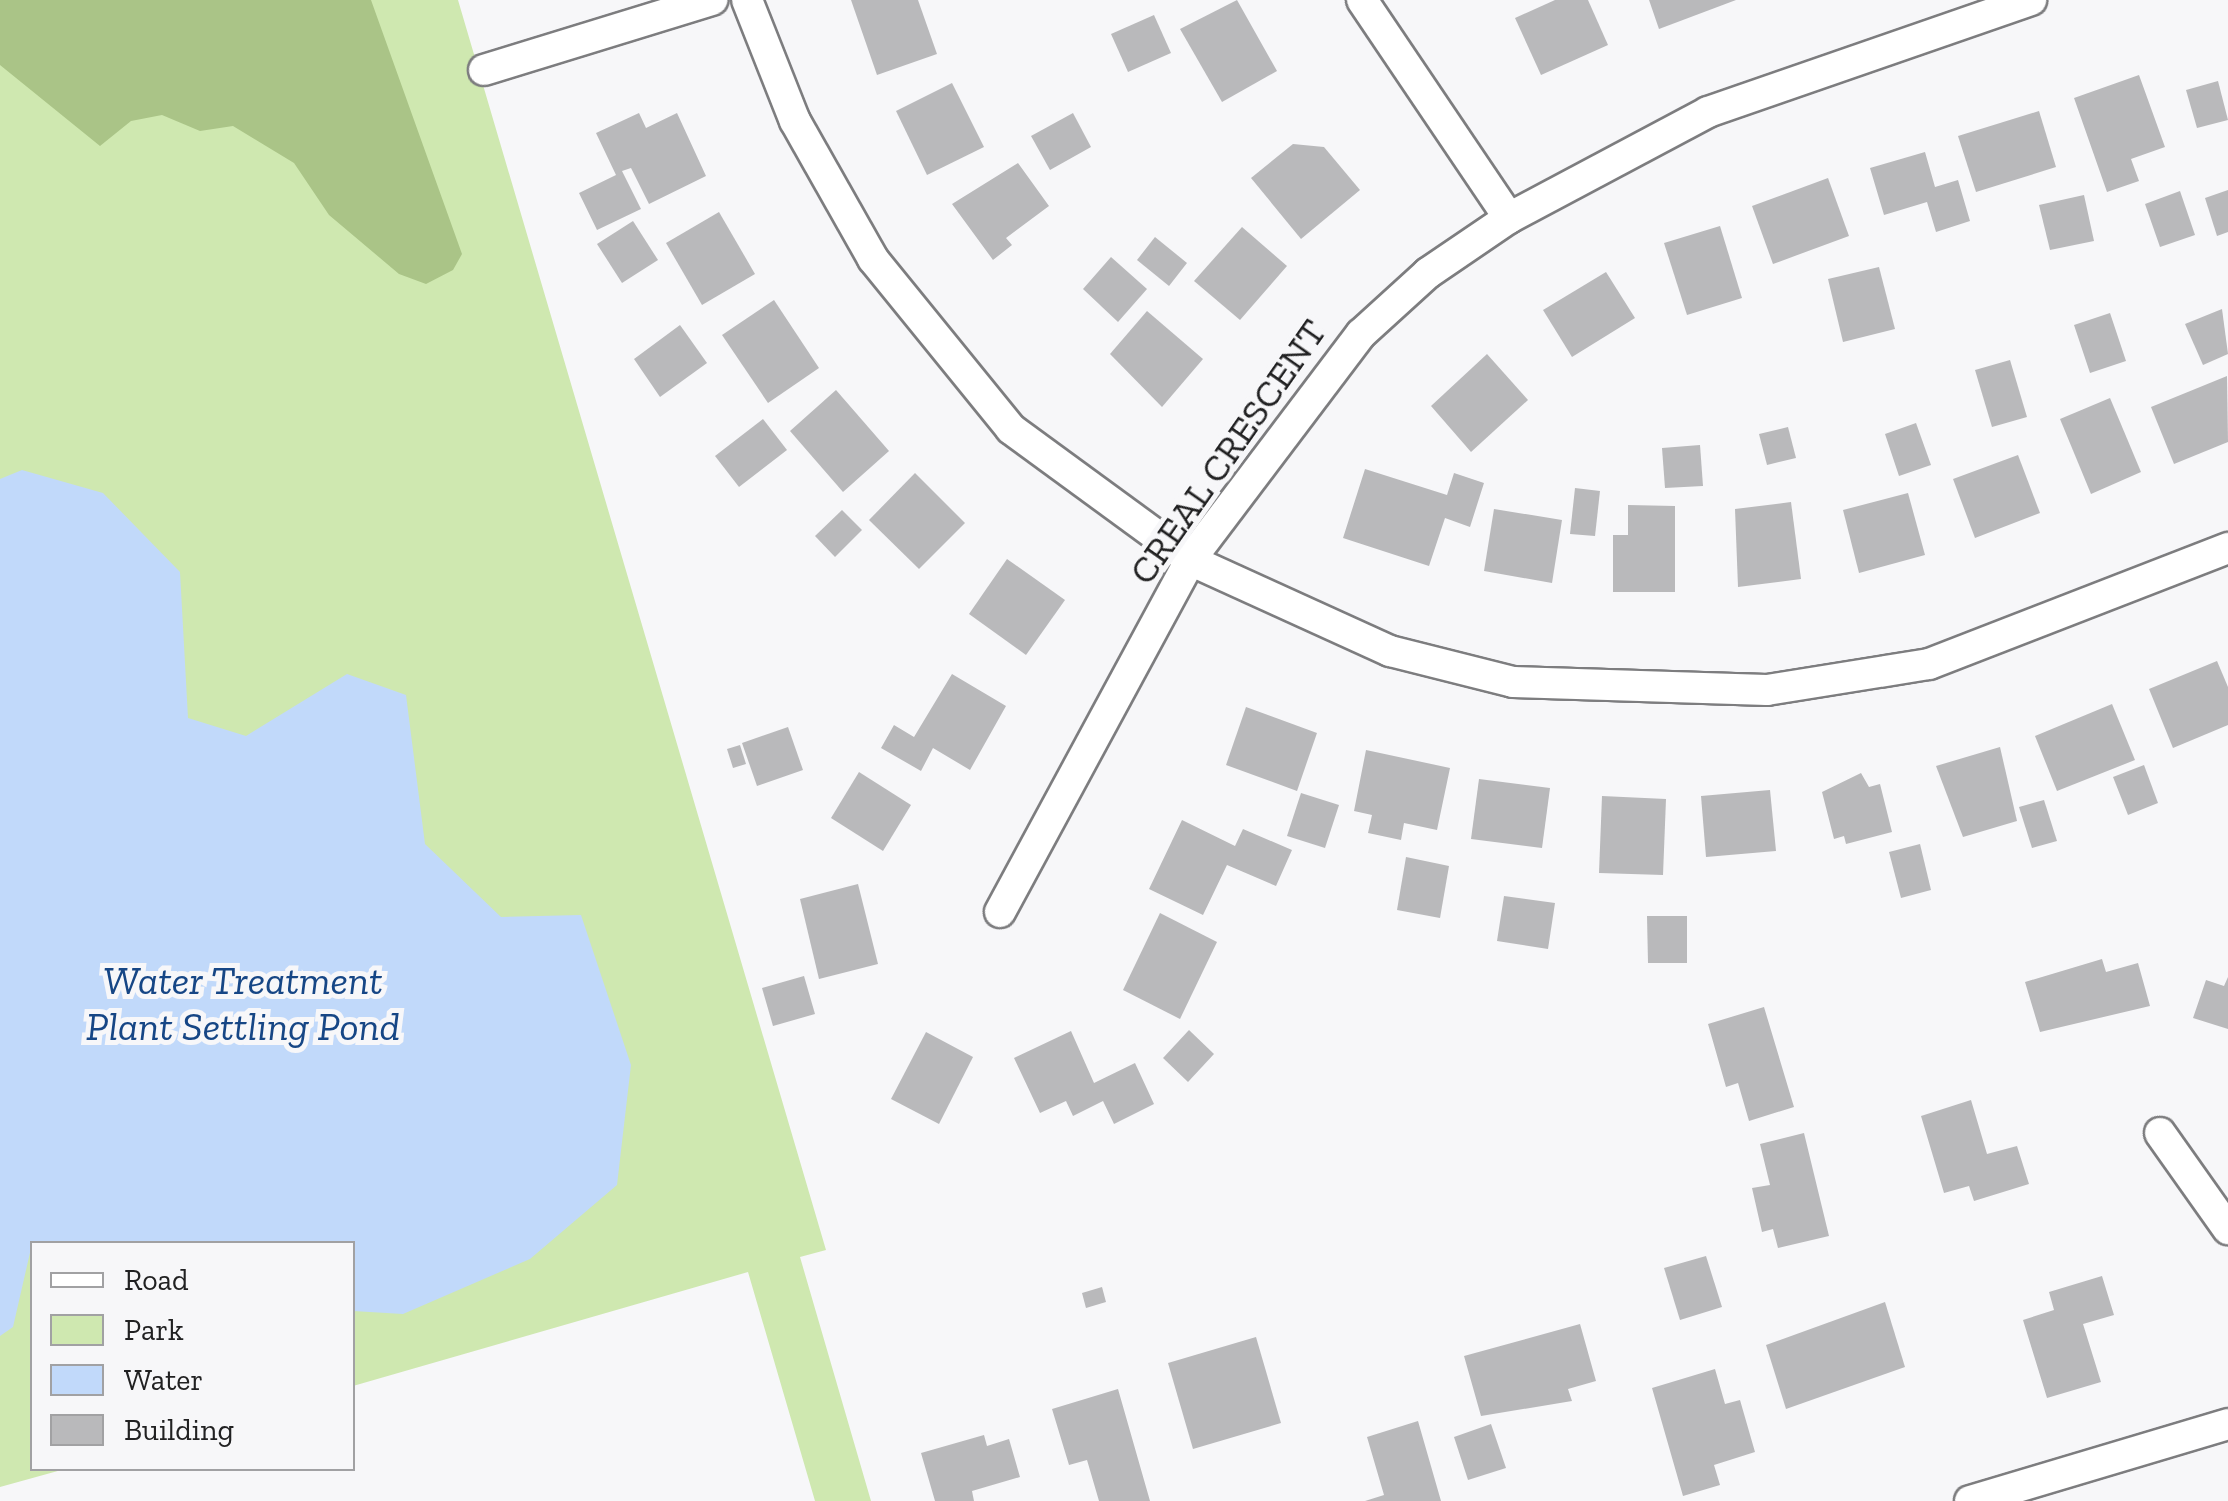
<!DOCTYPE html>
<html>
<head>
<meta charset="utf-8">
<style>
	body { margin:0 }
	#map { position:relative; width:2228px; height:1501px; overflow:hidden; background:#f7f7f9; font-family:"Zilla Slab",serif }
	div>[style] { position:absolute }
	.green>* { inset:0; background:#cfe8b0 }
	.forest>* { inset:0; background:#aac487 }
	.water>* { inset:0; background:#c1d9fa }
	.building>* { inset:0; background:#b9b9bb }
	.roads { filter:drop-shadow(2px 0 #7d7d7f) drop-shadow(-2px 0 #7d7d7f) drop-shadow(0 2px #7d7d7f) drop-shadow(0 -2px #7d7d7f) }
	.minor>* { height:30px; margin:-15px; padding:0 15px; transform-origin:15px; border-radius:15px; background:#fff }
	span { translate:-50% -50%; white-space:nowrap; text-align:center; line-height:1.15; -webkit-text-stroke:10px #f7f7f9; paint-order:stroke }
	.street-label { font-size:38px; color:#212122 }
	.water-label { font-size:40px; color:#164685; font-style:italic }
	.legend { position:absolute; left:30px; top:1241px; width:325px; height:230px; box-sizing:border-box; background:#f7f7f9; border:2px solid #a1a1a3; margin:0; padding:12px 18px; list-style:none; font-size:30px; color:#212122 }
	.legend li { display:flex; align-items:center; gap:20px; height:50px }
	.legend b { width:50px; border:2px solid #a1a1a3 }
</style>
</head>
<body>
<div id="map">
	<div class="green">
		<div style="clip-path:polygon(0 0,458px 0,826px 1250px,800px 1257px,871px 1501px,815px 1501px,748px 1272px,353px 1386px,352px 1244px,32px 1244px,32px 1468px,65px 1469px,0 1487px)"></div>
	</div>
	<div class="forest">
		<div style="clip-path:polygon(0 0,371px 0,462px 254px,453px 270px,426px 284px,399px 274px,329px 215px,294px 163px,233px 126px,200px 131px,162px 115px,131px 121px,100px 146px,0 65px)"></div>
	</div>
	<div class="water">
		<div style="clip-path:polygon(22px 470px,103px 493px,180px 572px,188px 718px,246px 736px,347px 674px,406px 695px,425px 844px,501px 917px,581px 915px,631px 1065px,617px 1185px,530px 1259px,403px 1314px,353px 1311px,352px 1244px,32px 1244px,13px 1327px,0 1336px,0 479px)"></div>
	</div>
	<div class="building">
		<div style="clip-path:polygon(851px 0,918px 0,937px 54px,877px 75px)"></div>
		<div style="clip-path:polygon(1237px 0,1277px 71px,1222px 102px,1180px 29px)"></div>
		<div style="clip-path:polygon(1555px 0,1588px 0,1608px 45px,1541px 75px,1515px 18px)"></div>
		<div style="clip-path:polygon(1649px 0,1736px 0,1659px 29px)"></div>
		<div style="clip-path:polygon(1154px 15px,1171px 53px,1128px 72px,1111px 34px)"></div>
		<div style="clip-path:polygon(2139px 75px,2165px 147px,2131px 159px,2139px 181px,2107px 192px,2074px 98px)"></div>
		<div style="clip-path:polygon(2218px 81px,2228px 120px,2197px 128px,2186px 90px)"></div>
		<div style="clip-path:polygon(952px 83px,984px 147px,927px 175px,896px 111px)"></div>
		<div style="clip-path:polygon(2039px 111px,2056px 167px,1976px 192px,1958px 136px)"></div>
		<div style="clip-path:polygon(639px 113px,646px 128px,677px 113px,706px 176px,649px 204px,631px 168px,622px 171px,641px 209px,597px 230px,579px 193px,616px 175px,596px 133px)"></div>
		<div style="clip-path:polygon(1073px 113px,1091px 147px,1050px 170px,1031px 136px)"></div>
		<div style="clip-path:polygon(1293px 144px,1324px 147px,1360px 190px,1301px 239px,1251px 178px)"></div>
		<div style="clip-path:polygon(1925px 152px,1935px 187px,1958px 180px,1970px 221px,1936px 232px,1927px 202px,1884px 215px,1870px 168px)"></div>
		<div style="clip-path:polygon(1018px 163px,1049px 206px,1006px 238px,1012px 245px,993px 260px,952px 204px)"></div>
		<div style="clip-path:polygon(1828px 178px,1849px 236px,1773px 264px,1752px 206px)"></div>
		<div style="clip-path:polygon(2228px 190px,2228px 232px,2217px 236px,2205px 198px)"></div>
		<div style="clip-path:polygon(2180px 191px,2195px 235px,2160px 247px,2145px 204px)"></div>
		<div style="clip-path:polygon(2084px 195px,2094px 241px,2050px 250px,2039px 205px)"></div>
		<div style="clip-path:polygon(719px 212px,755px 274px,702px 305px,666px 243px)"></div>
		<div style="clip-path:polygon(633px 221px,658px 260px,622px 283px,597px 244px)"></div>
		<div style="clip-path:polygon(1720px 226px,1742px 298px,1687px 315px,1664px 243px)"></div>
		<div style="clip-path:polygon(1242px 227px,1287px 266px,1240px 320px,1194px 281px)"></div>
		<div style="clip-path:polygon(1155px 237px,1187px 263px,1169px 286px,1137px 260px)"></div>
		<div style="clip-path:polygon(1111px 257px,1147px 289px,1118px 322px,1083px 289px)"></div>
		<div style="clip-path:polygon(1879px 267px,1895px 329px,1843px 342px,1828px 279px)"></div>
		<div style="clip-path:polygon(1606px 272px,1635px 318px,1572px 357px,1543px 310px)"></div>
		<div style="clip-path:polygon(774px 300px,819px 368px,768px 403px,722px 335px)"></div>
		<div style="clip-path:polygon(2222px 309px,2228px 354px,2203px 365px,2185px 324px)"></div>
		<div style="clip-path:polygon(1147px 311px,1203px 359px,1162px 407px,1110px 354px)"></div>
		<div style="clip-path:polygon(2110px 313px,2126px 361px,2090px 373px,2074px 325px)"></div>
		<div style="clip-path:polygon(680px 325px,707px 363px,660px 397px,634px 359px)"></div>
		<div style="clip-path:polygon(1487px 354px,1528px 400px,1471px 452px,1431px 406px)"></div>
		<div style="clip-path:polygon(2010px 360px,2027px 417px,1992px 427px,1975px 370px)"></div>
		<div style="clip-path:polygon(2227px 376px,2228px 442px,2174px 464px,2151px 407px)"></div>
		<div style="clip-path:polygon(836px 390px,889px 451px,843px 492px,790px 431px)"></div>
		<div style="clip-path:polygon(2110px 398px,2141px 472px,2091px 494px,2060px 419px)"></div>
		<div style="clip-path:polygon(763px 419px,787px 450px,739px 487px,715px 456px)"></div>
		<div style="clip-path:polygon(1916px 423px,1931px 465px,1899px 476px,1885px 434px)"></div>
		<div style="clip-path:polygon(1788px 427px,1796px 458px,1767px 465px,1759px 434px)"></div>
		<div style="clip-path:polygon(1700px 445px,1703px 486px,1665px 488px,1662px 448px)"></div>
		<div style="clip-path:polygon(2018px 455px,2040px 513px,1975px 538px,1953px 479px)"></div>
		<div style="clip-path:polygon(1365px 469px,1447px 495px,1454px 473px,1484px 483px,1470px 527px,1445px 518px,1429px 566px,1343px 538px)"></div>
		<div style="clip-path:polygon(915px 473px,965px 523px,919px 569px,869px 520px)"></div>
		<div style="clip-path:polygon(1575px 488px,1600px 491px,1595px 536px,1570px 534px)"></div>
		<div style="clip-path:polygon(1908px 493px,1925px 555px,1859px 573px,1843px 510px)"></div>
		<div style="clip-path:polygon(1791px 502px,1801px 579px,1738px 587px,1735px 509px)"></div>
		<div style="clip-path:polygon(1628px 505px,1675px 506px,1675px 592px,1613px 592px,1613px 535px,1628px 535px)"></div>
		<div style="clip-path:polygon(1494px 509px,1562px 520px,1552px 583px,1484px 571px)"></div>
		<div style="clip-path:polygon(842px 510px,862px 530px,835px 557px,815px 536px)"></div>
		<div style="clip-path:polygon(1007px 559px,1065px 600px,1026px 655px,969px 614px)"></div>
		<div style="clip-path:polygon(2217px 661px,2228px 687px,2228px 725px,2173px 748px,2149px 689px)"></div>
		<div style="clip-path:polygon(952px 674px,1006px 706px,970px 770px,933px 748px,921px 771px,881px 748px,894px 725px,914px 737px)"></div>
		<div style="clip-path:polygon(2112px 704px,2135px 760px,2057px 791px,2035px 736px)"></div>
		<div style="clip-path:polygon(1246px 707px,1317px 733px,1297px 791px,1226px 765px)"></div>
		<div style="clip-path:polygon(788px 727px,803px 770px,757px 786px,742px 743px)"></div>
		<div style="clip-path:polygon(740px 745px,746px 764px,733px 768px,727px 749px)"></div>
		<div style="clip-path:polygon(2000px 747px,2017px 821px,1963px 837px,1936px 766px)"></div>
		<div style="clip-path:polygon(1366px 750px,1450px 768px,1437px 830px,1404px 823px,1401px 840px,1368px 833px,1372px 815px,1354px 811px)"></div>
		<div style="clip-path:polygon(2144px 765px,2158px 803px,2128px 815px,2113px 777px)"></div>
		<div style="clip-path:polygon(859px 772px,911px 805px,883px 851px,831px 818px)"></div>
		<div style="clip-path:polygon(1861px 773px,1869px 787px,1880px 784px,1892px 832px,1846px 844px,1844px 836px,1834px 839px,1822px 792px)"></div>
		<div style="clip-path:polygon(1479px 779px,1550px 788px,1542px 848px,1471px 839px)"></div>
		<div style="clip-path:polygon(1770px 790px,1776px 851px,1706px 857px,1701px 796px)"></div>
		<div style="clip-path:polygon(1301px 793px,1339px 805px,1325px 848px,1287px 836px)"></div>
		<div style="clip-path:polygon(1602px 796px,1666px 799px,1663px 875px,1599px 873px)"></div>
		<div style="clip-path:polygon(2044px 800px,2057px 841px,2032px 848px,2019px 807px)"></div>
		<div style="clip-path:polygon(1182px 820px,1235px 846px,1243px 829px,1292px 850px,1276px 886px,1227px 865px,1203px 915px,1149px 889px)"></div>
		<div style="clip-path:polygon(1920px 844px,1931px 890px,1901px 898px,1889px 852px)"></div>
		<div style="clip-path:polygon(1406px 857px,1449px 866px,1440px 918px,1397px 910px)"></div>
		<div style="clip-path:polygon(858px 884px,878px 964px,819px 979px,800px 899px)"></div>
		<div style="clip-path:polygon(1504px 896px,1555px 903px,1548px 949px,1497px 941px)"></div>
		<div style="clip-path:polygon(1160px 913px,1217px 942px,1180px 1019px,1123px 990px)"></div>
		<div style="clip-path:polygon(1647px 916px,1687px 916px,1687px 963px,1648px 963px)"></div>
		<div style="clip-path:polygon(2102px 959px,2106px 972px,2138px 963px,2150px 1006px,2040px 1032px,2025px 982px)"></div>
		<div style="clip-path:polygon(804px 976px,815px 1014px,773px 1026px,762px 988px)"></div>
		<div style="clip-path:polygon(2228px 977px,2228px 1029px,2193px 1018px,2206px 980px,2224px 986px)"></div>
		<div style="clip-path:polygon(1764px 1007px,1794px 1107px,1749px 1121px,1738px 1083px,1726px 1087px,1708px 1024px)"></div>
		<div style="clip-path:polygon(1189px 1030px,1214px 1054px,1188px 1082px,1163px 1058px)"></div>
		<div style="clip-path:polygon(1071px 1031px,1094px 1083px,1135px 1063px,1154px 1104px,1114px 1124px,1103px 1101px,1073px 1116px,1066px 1101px,1040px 1113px,1014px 1058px)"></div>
		<div style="clip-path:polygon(926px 1032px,973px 1057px,939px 1124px,891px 1099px)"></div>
		<div style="clip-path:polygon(1971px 1100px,1987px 1154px,2017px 1146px,2029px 1184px,1974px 1201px,1969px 1186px,1944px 1193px,1921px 1116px)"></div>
		<div style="clip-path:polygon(1804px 1133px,1829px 1236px,1778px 1248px,1773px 1229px,1762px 1232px,1752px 1188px,1770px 1185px,1760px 1144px)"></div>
		<div style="clip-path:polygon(1706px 1256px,1722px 1307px,1680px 1320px,1664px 1268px)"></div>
		<div style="clip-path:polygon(2102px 1276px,2114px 1315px,2083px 1324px,2101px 1382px,2047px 1398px,2023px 1320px,2054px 1310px,2049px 1292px)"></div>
		<div style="clip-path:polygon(1102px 1287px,1106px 1302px,1086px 1308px,1082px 1293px)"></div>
		<div style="clip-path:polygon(1885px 1302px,1905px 1367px,1786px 1409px,1766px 1345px)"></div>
		<div style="clip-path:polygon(1580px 1324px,1596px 1381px,1568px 1389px,1572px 1401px,1481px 1416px,1464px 1356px)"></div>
		<div style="clip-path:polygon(1256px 1337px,1281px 1423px,1193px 1449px,1168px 1363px)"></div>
		<div style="clip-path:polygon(1715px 1369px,1725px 1404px,1740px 1400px,1755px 1452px,1714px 1465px,1720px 1485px,1683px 1496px,1652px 1388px)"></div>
		<div style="clip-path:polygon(1118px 1389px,1150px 1501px,1099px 1501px,1087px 1460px,1069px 1465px,1052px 1409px)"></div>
		<div style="clip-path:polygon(1418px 1421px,1441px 1501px,1365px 1501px,1384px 1495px,1367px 1437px)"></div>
		<div style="clip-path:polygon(1491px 1424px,1506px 1468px,1468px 1480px,1454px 1437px)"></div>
		<div style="clip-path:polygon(984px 1435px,987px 1446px,1009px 1439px,1020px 1477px,972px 1491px,974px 1501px,935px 1501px,921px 1453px)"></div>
	</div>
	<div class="roads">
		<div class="minor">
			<div style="left:747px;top:0;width:130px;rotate:68.4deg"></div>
			<div style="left:795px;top:121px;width:159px;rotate:60.5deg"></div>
			<div style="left:873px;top:259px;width:219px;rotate:50.9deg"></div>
			<div style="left:1011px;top:429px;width:222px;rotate:36.2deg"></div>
			<div style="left:1190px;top:560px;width:220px;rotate:24.5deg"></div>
			<div style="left:1390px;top:651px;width:127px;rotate:14.1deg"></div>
			<div style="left:1513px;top:682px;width:254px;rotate:1.8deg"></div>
			<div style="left:1767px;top:690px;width:164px;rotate:-9.1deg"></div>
			<div style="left:1929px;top:664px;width:321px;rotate:-21.2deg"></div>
			<div style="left:1362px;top:0;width:263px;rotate:56deg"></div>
			<div style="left:484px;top:70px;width:239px;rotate:-17.1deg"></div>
			<div style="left:1000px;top:912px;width:400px;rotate:-61.6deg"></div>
			<div style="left:1190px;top:560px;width:283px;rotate:-52.9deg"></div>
			<div style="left:1361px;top:334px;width:91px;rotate:-42.3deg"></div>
			<div style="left:1428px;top:273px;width:98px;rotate:-34.2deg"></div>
			<div style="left:1509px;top:218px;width:225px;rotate:-28deg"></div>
			<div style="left:1708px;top:112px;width:342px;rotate:-19.1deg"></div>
			<div style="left:2160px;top:1133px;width:118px;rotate:54.7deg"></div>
			<div style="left:1970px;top:1501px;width:269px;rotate:-16.6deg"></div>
		</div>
	</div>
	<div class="street-label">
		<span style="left:1228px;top:452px;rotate:-55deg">CREAL CRESCENT</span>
	</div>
	<div class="water-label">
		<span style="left:243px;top:1003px">Water Treatment<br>Plant Settling Pond</span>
	</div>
	<ul class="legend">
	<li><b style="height:12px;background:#fff"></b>Road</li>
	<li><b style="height:28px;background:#cfe8b0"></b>Park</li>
	<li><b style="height:28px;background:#c1d9fa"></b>Water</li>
	<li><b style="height:28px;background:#b9b9bb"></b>Building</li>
	</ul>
</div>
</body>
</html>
